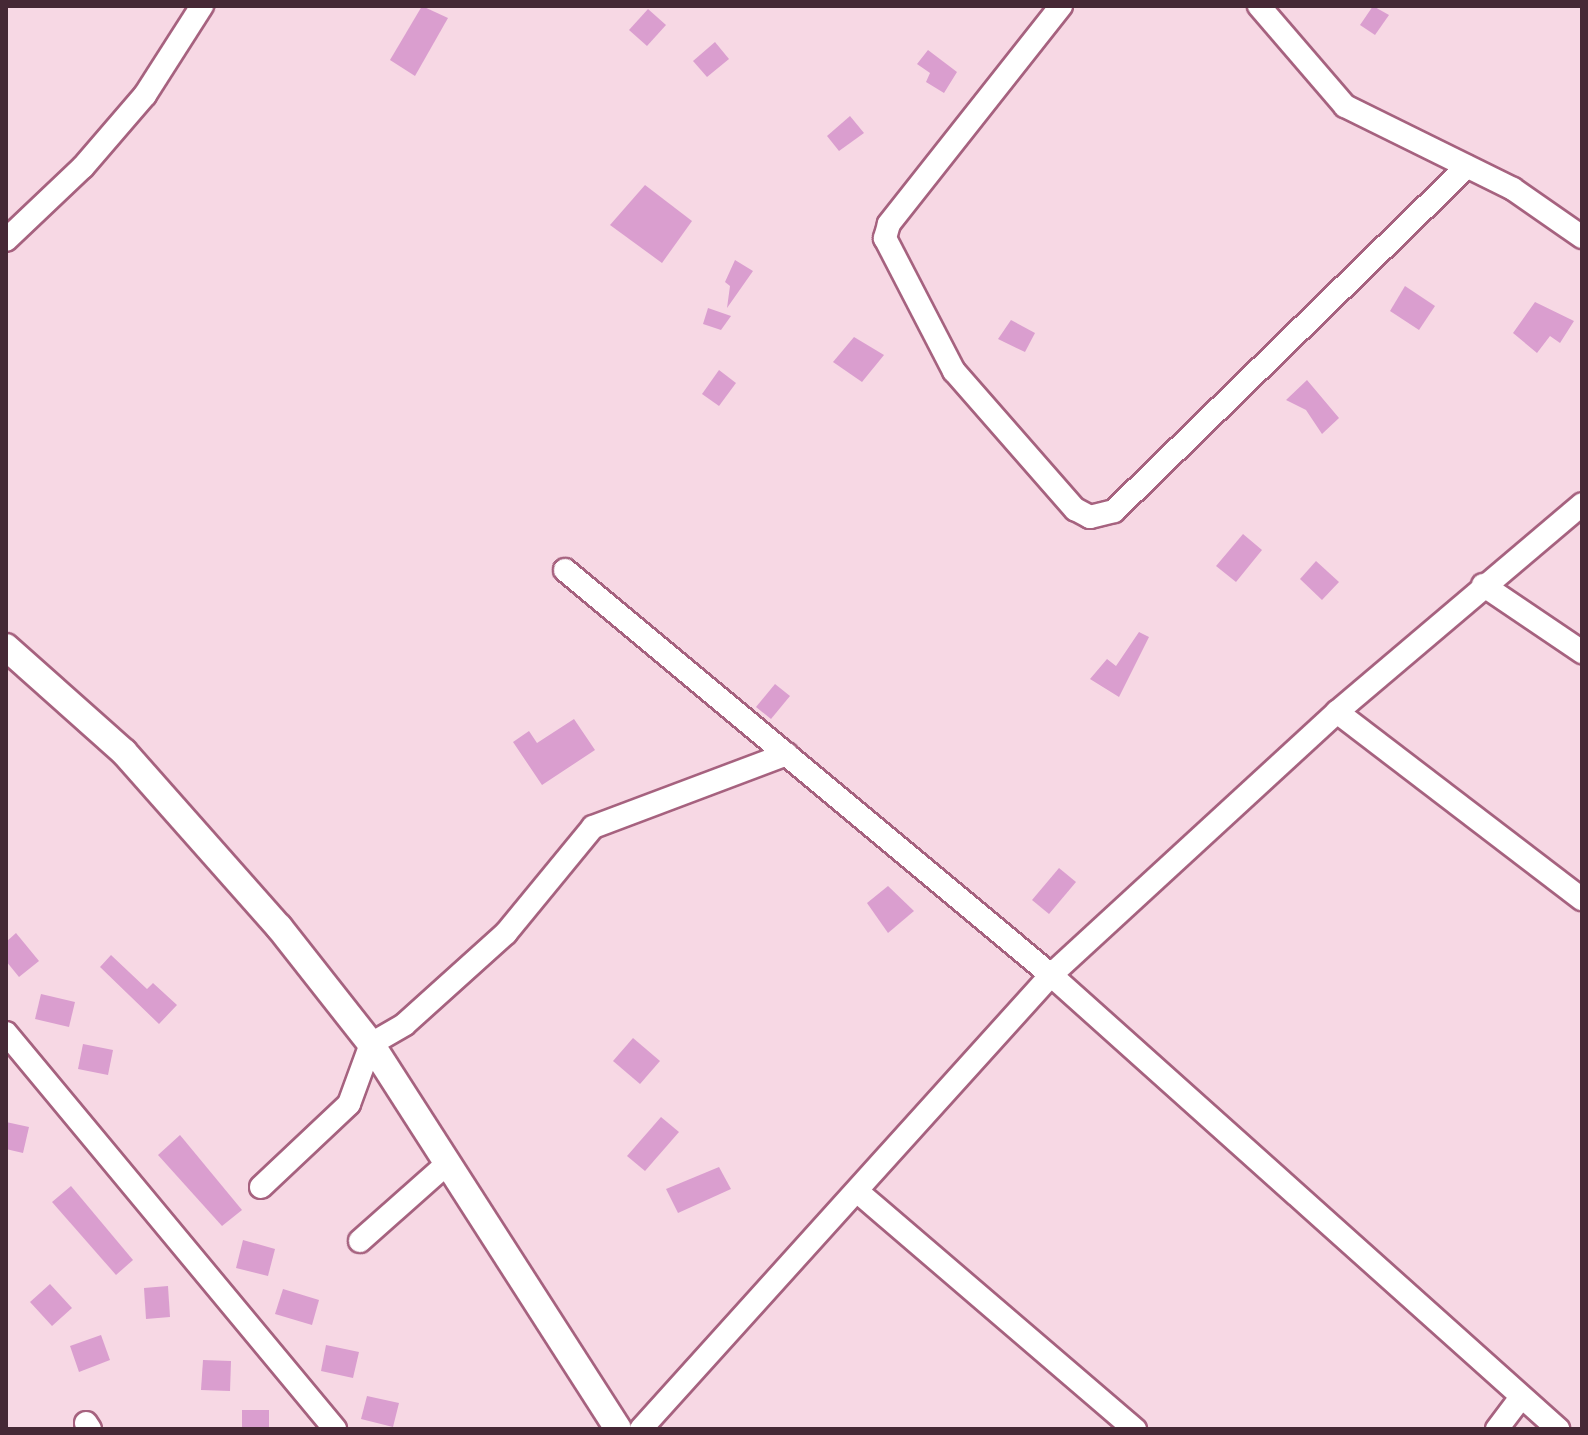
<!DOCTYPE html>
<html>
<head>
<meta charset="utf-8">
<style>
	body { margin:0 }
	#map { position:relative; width:1588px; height:1435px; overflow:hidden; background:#f7d8e4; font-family:Overpass,sans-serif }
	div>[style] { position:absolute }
	.building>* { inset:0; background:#da9ecf }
	.roads { filter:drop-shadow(2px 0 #a6627f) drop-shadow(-2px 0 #a6627f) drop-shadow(0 2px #a6627f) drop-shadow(0 -2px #a6627f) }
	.minor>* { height:22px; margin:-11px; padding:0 11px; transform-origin:11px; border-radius:11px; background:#fff }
	.major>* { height:26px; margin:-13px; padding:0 13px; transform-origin:13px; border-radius:13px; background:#fff }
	span { translate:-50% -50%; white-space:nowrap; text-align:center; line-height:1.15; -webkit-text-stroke:6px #f7d8e4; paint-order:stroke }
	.frame { position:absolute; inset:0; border:8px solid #452835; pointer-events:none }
</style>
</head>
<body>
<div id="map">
	<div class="building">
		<div style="clip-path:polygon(422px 6px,448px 18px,415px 76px,390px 60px)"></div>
		<div style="clip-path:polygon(1373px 6px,1389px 15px,1375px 35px,1360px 25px)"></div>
		<div style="clip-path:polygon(648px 9px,666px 25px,647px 46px,629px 30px)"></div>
		<div style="clip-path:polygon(715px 42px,729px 59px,707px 77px,693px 61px)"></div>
		<div style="clip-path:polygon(928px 50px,957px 72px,944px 93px,926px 82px,930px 73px,917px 64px)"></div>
		<div style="clip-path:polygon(850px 116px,864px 133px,839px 151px,827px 136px)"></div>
		<div style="clip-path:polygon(645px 185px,692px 221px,662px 263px,610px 225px)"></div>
		<div style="clip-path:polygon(735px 260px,753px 271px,727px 308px,730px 286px,725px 282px)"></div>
		<div style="clip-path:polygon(1405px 286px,1435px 306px,1419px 330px,1390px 311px)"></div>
		<div style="clip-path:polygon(1535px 302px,1574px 321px,1560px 343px,1550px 336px,1537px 353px,1513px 333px)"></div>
		<div style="clip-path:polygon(708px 308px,731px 316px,721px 330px,703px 324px)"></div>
		<div style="clip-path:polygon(1011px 320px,1035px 333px,1025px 352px,998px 339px)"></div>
		<div style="clip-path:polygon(854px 337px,884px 355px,862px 382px,833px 362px)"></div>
		<div style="clip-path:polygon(719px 370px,736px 383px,719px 406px,702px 394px)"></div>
		<div style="clip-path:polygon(1307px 380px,1339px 418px,1322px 434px,1306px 410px,1286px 400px)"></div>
		<div style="clip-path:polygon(1243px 534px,1262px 550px,1236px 582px,1216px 566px)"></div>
		<div style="clip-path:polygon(1316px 561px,1339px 582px,1322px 600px,1300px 579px)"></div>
		<div style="clip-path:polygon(1139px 632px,1149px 637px,1119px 697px,1090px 679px,1107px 659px,1116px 666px)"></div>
		<div style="clip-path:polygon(775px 684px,790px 696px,771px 719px,756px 707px)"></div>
		<div style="clip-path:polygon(574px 719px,595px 750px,542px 785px,513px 742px,529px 731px,537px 743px)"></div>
		<div style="clip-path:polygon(1059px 868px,1076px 882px,1049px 914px,1032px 900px)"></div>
		<div style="clip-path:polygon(888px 886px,914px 911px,888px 933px,867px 903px)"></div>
		<div style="clip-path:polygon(16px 933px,39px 961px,19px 977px,6px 961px,6px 942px)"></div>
		<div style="clip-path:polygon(111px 955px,147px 989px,153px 983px,177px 1005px,159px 1024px,100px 967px)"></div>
		<div style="clip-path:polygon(41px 994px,75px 1002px,69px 1027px,35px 1019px)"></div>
		<div style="clip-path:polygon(633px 1038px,660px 1061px,640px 1084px,613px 1061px)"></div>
		<div style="clip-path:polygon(83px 1044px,113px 1050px,108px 1075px,78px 1069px)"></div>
		<div style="clip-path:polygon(661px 1117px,679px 1132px,645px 1171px,627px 1156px)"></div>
		<div style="clip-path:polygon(6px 1122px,29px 1127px,23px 1153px,6px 1149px)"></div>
		<div style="clip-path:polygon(180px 1135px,242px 1210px,222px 1226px,158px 1155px)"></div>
		<div style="clip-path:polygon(719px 1167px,731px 1189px,678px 1213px,666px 1189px)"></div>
		<div style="clip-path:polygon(71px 1186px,133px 1260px,116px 1275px,52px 1202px)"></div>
		<div style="clip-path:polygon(243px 1240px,275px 1249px,268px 1276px,236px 1268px)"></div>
		<div style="clip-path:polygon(50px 1284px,72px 1308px,52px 1326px,30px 1302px)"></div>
		<div style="clip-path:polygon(168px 1286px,170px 1317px,146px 1319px,144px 1288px)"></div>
		<div style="clip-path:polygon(283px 1289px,319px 1300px,312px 1325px,275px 1314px)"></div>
		<div style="clip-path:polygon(101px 1335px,110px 1360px,79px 1372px,70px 1346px)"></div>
		<div style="clip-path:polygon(326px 1345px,359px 1352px,353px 1378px,321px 1371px)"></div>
		<div style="clip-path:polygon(203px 1360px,231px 1361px,230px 1391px,201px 1390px)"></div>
		<div style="clip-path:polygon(367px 1396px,399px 1403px,393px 1427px,361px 1419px)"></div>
		<div style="clip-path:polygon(242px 1410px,269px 1410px,269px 1429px,242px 1429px)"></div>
	</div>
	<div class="roads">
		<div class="minor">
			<div style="left:1061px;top:6px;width:278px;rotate:128.3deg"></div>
			<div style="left:889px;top:224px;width:15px;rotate:106deg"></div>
			<div style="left:885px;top:238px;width:150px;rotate:62.6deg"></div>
			<div style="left:954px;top:371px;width:184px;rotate:48.8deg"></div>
			<div style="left:1075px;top:509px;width:17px;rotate:28deg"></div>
			<div style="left:1090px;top:517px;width:25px;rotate:-14deg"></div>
			<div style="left:1114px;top:511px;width:493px;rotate:-44.3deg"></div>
			<div style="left:1259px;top:6px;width:132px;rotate:49.3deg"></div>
			<div style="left:1345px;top:106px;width:187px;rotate:26.3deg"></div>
			<div style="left:1513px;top:189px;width:84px;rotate:34.8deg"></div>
			<div style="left:6px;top:240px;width:106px;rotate:-43.5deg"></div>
			<div style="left:83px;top:167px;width:95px;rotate:-49.3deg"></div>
			<div style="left:145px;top:95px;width:106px;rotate:-57.4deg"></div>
			<div style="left:565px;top:570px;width:633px;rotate:39.81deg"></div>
			<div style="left:1051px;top:975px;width:681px;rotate:41.84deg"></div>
			<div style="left:1483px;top:585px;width:120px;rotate:34.1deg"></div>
			<div style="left:1337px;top:712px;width:308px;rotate:37.4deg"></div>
			<div style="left:6px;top:1033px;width:515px;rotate:50.28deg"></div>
			<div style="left:261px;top:1187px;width:121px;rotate:-43.3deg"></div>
			<div style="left:349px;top:1104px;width:64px;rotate:-69.9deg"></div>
			<div style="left:371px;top:1044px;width:39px;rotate:-30deg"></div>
			<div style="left:405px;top:1024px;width:136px;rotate:-42deg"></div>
			<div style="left:506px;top:933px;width:137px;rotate:-50.6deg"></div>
			<div style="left:593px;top:827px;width:207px;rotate:-20.6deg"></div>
			<div style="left:858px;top:1192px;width:365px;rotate:40.6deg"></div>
			<div style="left:360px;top:1241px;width:118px;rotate:-41.6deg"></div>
			<div style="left:86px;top:1423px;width:7px;rotate:56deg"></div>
			<div style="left:641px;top:1429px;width:612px;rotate:-47.92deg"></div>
			<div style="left:1051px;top:975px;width:389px;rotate:-42.6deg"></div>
			<div style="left:1337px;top:712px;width:321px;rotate:-40.3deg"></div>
			<div style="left:1497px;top:1429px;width:40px;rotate:-53deg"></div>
		</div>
		<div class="major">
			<div style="left:6px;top:647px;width:158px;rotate:41.7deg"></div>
			<div style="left:124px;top:752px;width:234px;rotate:48.5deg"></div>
			<div style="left:279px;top:927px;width:149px;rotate:51.8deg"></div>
			<div style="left:371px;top:1044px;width:457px;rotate:57.3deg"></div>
		</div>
	</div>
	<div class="frame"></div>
</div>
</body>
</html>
